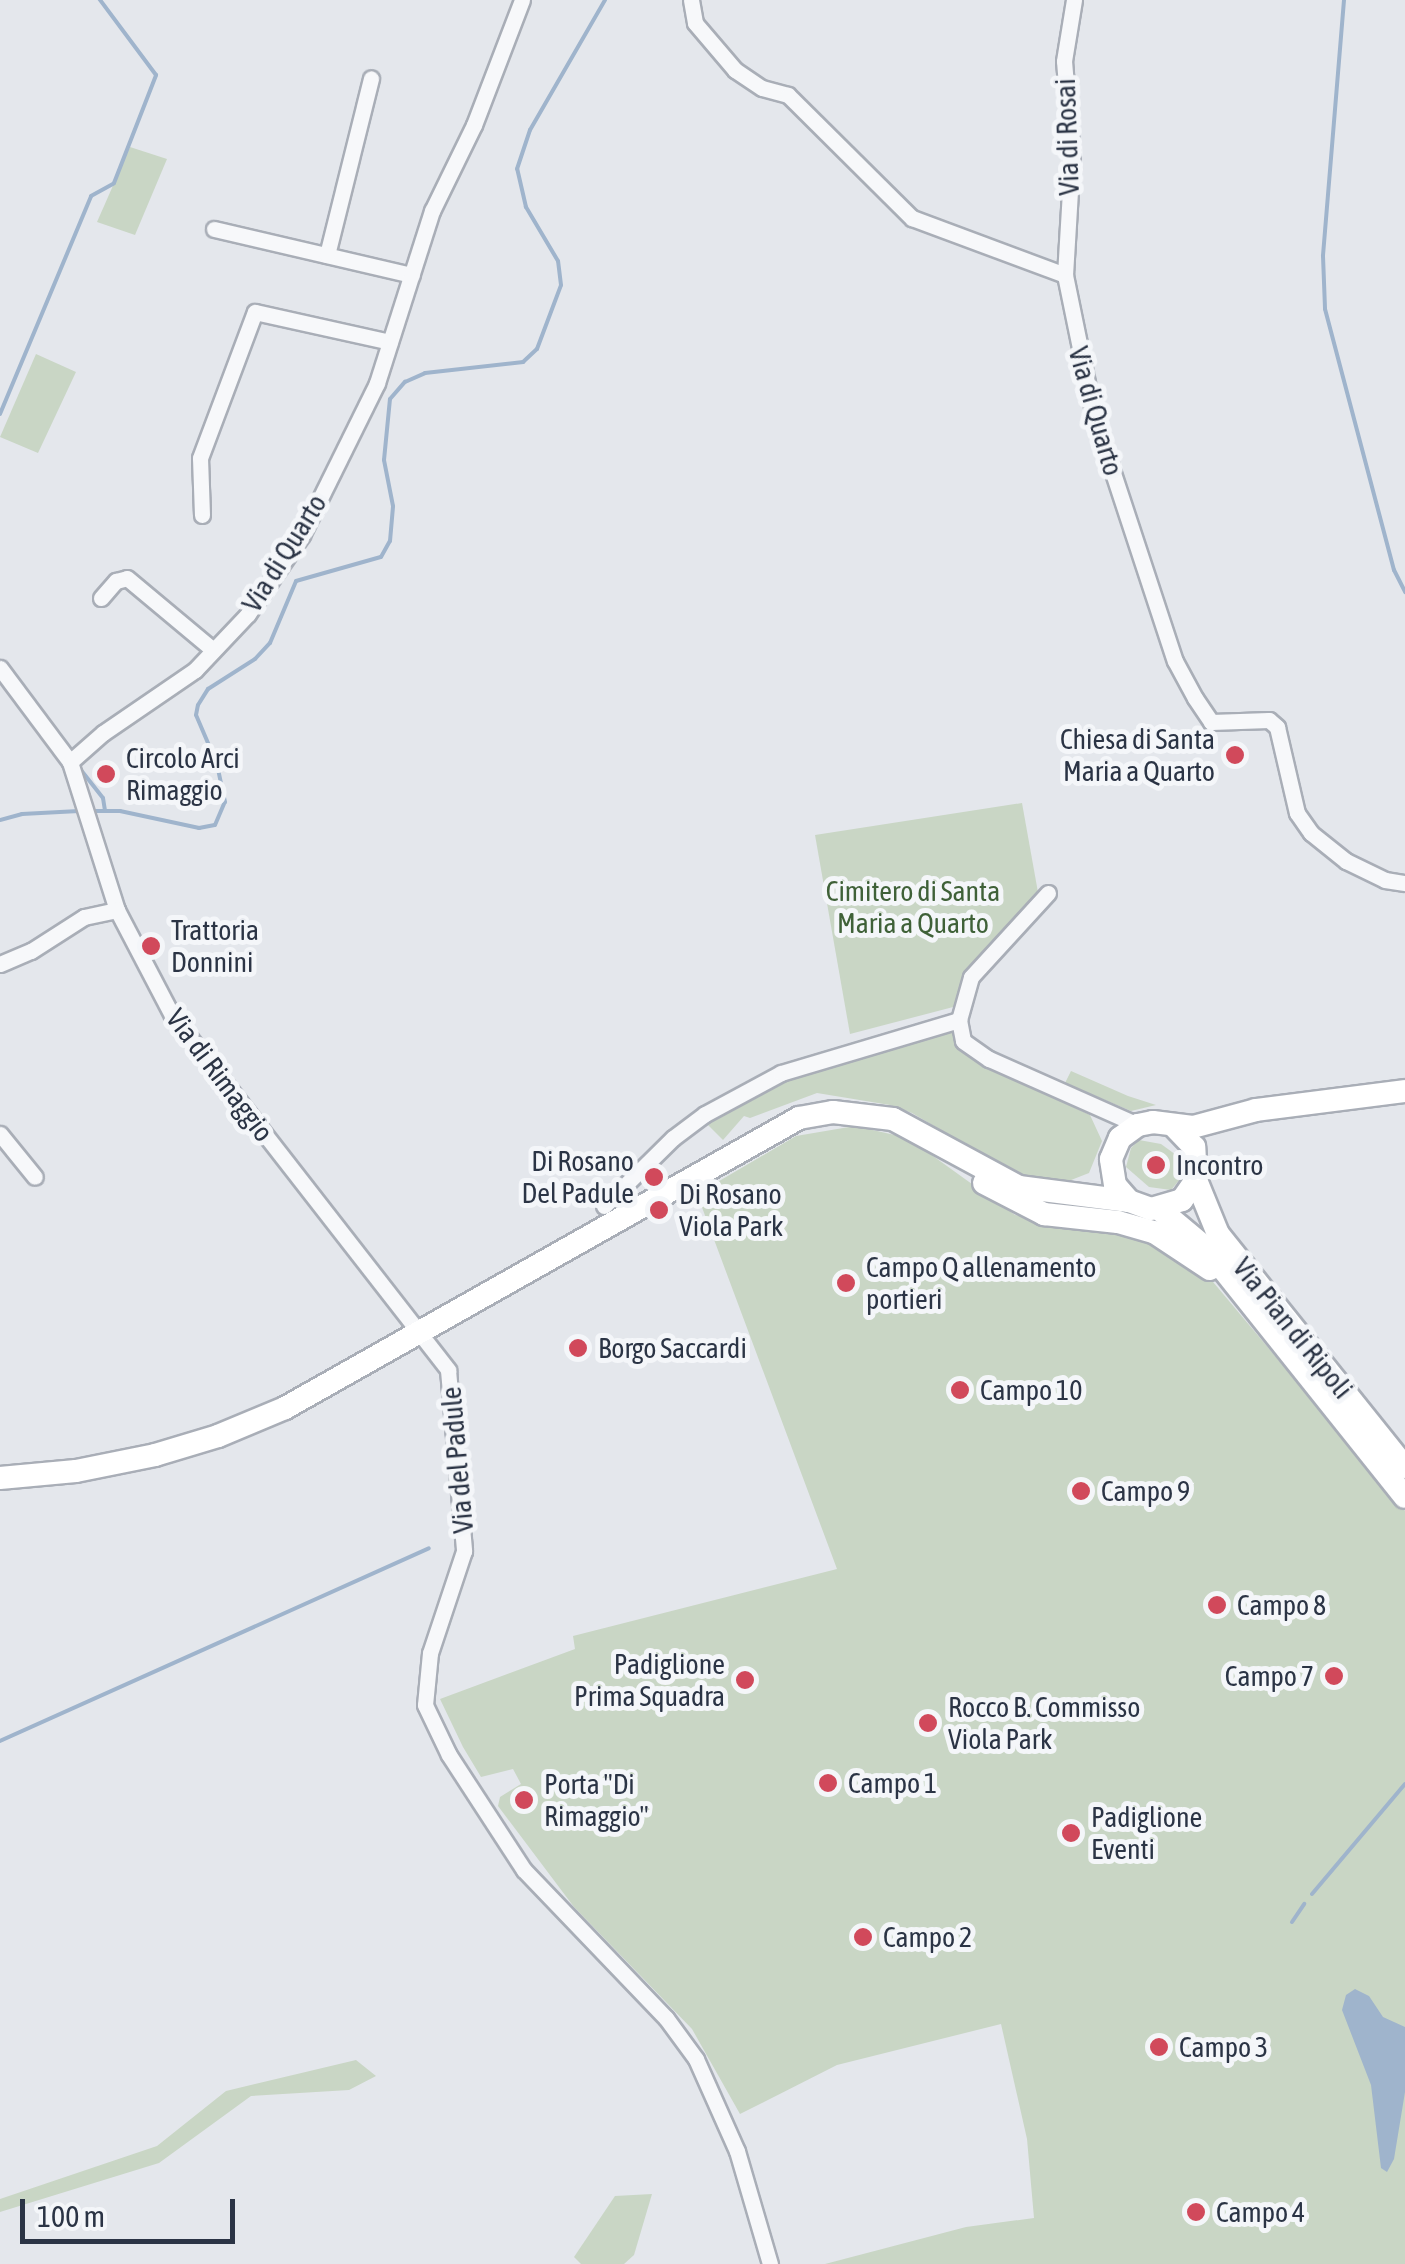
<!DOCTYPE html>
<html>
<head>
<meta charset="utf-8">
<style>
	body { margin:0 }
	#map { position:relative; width:1405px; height:2264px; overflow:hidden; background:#e4e7ec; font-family:"Asap Condensed",sans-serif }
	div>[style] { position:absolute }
	.green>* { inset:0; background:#c9d6c5 }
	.water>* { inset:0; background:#9fb4cc }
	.stream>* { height:4px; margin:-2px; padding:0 2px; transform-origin:2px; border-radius:2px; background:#9fb4cc }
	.roads { filter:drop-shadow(2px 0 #a9aeb7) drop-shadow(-2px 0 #a9aeb7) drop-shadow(0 2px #a9aeb7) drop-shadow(0 -2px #a9aeb7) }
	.minor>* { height:15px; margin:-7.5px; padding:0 7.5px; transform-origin:7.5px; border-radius:7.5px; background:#f7f8fa }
	.secondary>* { height:22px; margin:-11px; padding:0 11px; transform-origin:11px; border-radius:11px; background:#fff }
	.dots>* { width:28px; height:28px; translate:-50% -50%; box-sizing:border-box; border:5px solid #f4f6f9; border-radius:50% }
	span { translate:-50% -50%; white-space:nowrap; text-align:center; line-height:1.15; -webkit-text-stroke:10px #f4f6f9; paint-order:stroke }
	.street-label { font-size:28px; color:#2b3445 }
	.poi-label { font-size:28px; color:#2b3445 }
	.right { translate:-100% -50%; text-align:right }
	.left { translate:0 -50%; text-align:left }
	.park-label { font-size:28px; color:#3f6138 }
	.scale { position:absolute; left:20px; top:2199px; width:215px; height:45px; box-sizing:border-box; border:5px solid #2b3445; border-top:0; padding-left:12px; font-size:30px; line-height:35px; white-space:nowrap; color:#2b3445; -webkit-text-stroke:8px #f4f6f9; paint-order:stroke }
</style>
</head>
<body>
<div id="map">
	<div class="green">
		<div style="clip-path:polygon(130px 147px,167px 159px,135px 235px,97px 222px)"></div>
		<div style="clip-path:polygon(36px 354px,76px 372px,38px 453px,0 437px)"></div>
		<div style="clip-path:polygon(1022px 803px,1039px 898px,957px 1006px,850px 1034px,815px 835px)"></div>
		<div style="clip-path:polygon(950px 1026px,963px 1050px,981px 1063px,1090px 1115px,1102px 1141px,1089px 1173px,1066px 1182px,1021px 1177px,912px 1113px,890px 1105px,817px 1093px,750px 1118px,744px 1116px,723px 1140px,705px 1122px,783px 1078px)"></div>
		<div style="clip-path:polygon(1071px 1071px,1128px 1096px,1156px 1105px,1131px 1111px,1065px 1083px)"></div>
		<div style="clip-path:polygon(855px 1126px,908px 1138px,1015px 1215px,1124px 1233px,1155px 1243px,1203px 1270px,1405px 1511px,1405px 2264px,825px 2264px,966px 2227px,1034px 2218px,1027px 2139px,1001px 2024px,837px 2065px,740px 2114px,692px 2029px,574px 1907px,498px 1806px,500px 1797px,521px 1784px,513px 1769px,481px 1777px,463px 1747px,440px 1699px,575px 1649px,573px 1636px,837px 1569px,697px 1194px,796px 1136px)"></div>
		<div style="clip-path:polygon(1139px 1140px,1161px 1144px,1183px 1160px,1181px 1178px,1171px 1190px,1149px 1187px,1126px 1167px,1131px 1148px)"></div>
		<div style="clip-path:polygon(356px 2060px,376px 2076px,349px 2090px,251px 2096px,159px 2163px,0 2212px,0 2199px,157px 2146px,226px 2091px)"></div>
		<div style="clip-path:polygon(652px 2194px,634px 2255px,624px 2264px,581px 2264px,574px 2257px,615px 2196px)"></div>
	</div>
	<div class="water">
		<div style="clip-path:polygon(1355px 1989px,1369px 1996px,1383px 2017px,1405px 2027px,1405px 2092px,1394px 2159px,1387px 2172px,1381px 2168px,1371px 2085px,1342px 2010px,1346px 1995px)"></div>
	</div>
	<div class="stream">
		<div style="left:1344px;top:0;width:257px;rotate:94.7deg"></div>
		<div style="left:1323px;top:256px;width:53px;rotate:87.8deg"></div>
		<div style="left:1325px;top:309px;width:270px;rotate:75.2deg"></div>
		<div style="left:1394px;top:570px;width:25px;rotate:63deg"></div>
		<div style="left:0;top:414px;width:236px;rotate:-67.3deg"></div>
		<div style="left:91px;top:196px;width:26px;rotate:-29deg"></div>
		<div style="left:114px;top:183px;width:116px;rotate:-68.7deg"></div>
		<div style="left:156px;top:75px;width:94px;rotate:-126.7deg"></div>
		<div style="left:77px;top:765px;width:42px;rotate:51.8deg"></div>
		<div style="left:103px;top:798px;width:13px;rotate:81deg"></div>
		<div style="left:89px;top:811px;width:31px"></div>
		<div style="left:120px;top:811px;width:81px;rotate:12.1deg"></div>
		<div style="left:199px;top:828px;width:16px;rotate:-11deg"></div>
		<div style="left:215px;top:825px;width:25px;rotate:-67deg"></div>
		<div style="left:225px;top:802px;width:39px;rotate:-102deg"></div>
		<div style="left:217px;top:764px;width:53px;rotate:-113.2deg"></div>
		<div style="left:196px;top:715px;width:10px;rotate:-79deg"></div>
		<div style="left:198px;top:705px;width:19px;rotate:-58deg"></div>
		<div style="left:208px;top:689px;width:56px;rotate:-32.6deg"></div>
		<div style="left:255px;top:659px;width:22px;rotate:-47deg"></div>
		<div style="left:270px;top:643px;width:67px;rotate:-67.2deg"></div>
		<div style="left:296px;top:581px;width:88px;rotate:-15.8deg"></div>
		<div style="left:381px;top:557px;width:18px;rotate:-61deg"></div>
		<div style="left:390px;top:541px;width:35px;rotate:-85deg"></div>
		<div style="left:393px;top:506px;width:47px;rotate:-101.1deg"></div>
		<div style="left:384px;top:460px;width:61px;rotate:-84.4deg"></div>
		<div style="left:390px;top:399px;width:23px;rotate:-49deg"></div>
		<div style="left:405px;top:382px;width:22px;rotate:-24deg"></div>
		<div style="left:425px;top:373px;width:99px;rotate:-6.4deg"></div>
		<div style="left:523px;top:362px;width:19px;rotate:-43deg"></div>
		<div style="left:537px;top:349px;width:68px;rotate:-69.4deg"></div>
		<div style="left:561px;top:285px;width:24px;rotate:-97deg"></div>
		<div style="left:558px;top:261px;width:63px;rotate:-120.7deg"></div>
		<div style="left:526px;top:207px;width:39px;rotate:-103deg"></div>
		<div style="left:517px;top:169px;width:41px;rotate:-71.6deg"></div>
		<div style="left:530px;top:130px;width:150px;rotate:-60deg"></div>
		<div style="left:0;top:820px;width:23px;rotate:-15deg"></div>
		<div style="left:22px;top:814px;width:57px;rotate:-3deg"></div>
		<div style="left:0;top:1741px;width:470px;rotate:-24.2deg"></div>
		<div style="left:1312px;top:1894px;width:144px;rotate:-49.8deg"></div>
		<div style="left:1292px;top:1922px;width:22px;rotate:-56deg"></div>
	</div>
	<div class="roads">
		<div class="minor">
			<div style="left:691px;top:0;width:23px;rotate:80deg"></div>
			<div style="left:695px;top:23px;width:62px;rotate:49.6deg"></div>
			<div style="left:735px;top:70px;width:32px;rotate:34deg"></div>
			<div style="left:762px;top:88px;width:27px;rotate:15deg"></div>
			<div style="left:788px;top:95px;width:175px;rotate:44.8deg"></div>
			<div style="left:912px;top:218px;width:163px;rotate:20.4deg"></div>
			<div style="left:1065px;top:275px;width:140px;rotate:78.4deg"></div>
			<div style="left:1093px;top:412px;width:262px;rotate:71.8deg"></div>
			<div style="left:1175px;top:661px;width:42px;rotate:61.6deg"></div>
			<div style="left:1195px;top:698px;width:29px;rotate:56deg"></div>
			<div style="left:1211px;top:722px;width:58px;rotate:-2deg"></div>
			<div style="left:1269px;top:720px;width:11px;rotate:41deg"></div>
			<div style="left:1277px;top:727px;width:88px;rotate:76.9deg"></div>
			<div style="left:1297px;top:813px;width:24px;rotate:55deg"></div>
			<div style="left:1311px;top:833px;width:45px;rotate:38.7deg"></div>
			<div style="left:1346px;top:861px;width:43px;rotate:26deg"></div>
			<div style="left:1385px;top:880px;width:20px;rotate:9deg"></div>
			<div style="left:214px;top:229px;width:203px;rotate:13.1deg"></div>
			<div style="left:327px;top:255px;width:182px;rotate:-76deg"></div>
			<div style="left:1065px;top:275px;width:117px;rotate:-86.6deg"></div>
			<div style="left:1072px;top:158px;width:97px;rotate:-94.7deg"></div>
			<div style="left:1064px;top:61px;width:62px;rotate:-80.7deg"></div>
			<div style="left:202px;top:515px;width:57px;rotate:-92deg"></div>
			<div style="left:200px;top:458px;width:156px;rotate:-69.4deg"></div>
			<div style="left:255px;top:312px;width:138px;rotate:12.5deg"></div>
			<div style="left:101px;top:598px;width:23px;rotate:-49deg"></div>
			<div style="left:116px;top:581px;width:11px;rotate:-15deg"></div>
			<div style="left:127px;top:578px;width:112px;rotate:39.9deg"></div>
			<div style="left:0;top:668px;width:117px;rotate:53.3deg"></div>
			<div style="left:70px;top:762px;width:155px;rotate:72.4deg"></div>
			<div style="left:117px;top:910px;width:119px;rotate:62.4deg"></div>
			<div style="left:172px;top:1015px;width:450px;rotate:52.1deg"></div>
			<div style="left:448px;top:1370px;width:182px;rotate:84.9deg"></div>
			<div style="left:464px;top:1551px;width:108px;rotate:108.4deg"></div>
			<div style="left:430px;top:1653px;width:52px;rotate:95.5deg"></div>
			<div style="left:425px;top:1705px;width:55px;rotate:64.4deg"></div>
			<div style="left:449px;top:1755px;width:137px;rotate:56.9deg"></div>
			<div style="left:524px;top:1870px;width:205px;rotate:46.2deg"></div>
			<div style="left:666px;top:2018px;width:51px;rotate:53.8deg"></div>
			<div style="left:696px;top:2059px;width:101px;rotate:66deg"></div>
			<div style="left:737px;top:2151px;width:118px;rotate:73.7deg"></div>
			<div style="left:70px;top:762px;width:44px;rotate:-41.3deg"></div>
			<div style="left:103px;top:733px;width:112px;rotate:-34.4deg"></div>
			<div style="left:195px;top:670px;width:77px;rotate:-46.6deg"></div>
			<div style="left:248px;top:614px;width:96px;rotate:-55.6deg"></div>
			<div style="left:302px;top:535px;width:169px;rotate:-63.7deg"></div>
			<div style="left:377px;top:383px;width:181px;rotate:-72.3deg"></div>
			<div style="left:432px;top:211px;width:96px;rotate:-64deg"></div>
			<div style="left:474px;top:125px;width:134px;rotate:-69deg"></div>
			<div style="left:1048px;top:893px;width:114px;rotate:132.5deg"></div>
			<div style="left:971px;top:977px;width:45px;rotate:105.6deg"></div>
			<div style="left:959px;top:1020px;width:21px;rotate:79deg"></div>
			<div style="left:963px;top:1041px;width:32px;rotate:35deg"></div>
			<div style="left:989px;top:1059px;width:163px;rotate:23.9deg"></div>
			<div style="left:0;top:964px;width:34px;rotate:-23deg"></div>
			<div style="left:31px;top:951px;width:63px;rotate:-32.7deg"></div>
			<div style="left:84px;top:917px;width:34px;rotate:-12deg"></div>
			<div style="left:0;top:1134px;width:55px;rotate:50.9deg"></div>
			<div style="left:604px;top:1206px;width:97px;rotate:-44.6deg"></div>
			<div style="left:673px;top:1138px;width:40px;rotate:-37deg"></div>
			<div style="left:705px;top:1114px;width:86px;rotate:-28.3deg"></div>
			<div style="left:781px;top:1073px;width:186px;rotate:-16.6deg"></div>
		</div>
		<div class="secondary">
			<div style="left:1196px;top:1180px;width:58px;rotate:67.8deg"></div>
			<div style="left:1218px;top:1234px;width:299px;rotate:51.3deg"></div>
			<div style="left:984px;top:1183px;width:68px;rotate:27.3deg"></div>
			<div style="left:1044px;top:1214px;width:74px;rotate:6.2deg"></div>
			<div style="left:1118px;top:1222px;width:37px;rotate:16deg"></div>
			<div style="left:1154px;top:1232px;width:67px;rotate:33.5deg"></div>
			<div style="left:1129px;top:1201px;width:21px;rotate:-131deg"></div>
			<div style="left:1115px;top:1185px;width:26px;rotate:-99deg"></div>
			<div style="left:1111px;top:1159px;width:23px;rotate:-67deg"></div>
			<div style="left:1120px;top:1138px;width:22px;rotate:-36deg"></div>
			<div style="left:1138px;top:1125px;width:15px;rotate:-11deg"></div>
			<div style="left:1153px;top:1122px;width:40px;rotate:7.1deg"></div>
			<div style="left:1193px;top:1127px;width:65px;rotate:-15.1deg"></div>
			<div style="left:1256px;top:1110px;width:150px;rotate:-7.3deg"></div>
			<div style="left:1159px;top:1209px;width:62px;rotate:39.8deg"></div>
			<div style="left:1207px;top:1249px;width:317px;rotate:51.4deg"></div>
			<div style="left:0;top:1478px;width:76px;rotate:-5.3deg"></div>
			<div style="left:76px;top:1471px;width:81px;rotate:-11.4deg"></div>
			<div style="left:155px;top:1455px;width:66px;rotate:-16.8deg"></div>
			<div style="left:218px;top:1436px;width:73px;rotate:-22.7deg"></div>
			<div style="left:285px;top:1408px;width:590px;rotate:-29.43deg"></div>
			<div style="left:799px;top:1118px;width:35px;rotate:-10deg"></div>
			<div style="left:833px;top:1112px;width:60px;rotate:6.7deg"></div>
			<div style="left:893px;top:1119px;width:143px;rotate:28.4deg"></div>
			<div style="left:1019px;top:1187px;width:111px;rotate:7.3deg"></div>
			<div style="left:1129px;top:1201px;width:23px;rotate:20deg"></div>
			<div style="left:1151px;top:1209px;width:32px;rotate:-16deg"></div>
			<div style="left:1182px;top:1200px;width:24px;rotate:-55deg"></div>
			<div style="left:1196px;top:1180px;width:33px;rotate:-93deg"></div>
			<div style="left:1194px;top:1147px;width:28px;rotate:-134deg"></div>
		</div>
	</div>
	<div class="dots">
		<div style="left:1235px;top:755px;background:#d1495b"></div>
		<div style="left:106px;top:774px;background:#d1495b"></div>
		<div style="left:151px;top:946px;background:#d1495b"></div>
		<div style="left:1156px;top:1165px;background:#d1495b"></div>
		<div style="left:654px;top:1177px;background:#d1495b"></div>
		<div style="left:659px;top:1210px;background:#d1495b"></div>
		<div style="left:846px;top:1283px;background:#d1495b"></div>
		<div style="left:578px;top:1348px;background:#d1495b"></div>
		<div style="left:960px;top:1390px;background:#d1495b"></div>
		<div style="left:1081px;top:1491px;background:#d1495b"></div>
		<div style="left:1217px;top:1605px;background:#d1495b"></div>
		<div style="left:1334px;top:1676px;background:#d1495b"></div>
		<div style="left:745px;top:1680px;background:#d1495b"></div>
		<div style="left:928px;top:1723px;background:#d1495b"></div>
		<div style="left:828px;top:1783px;background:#d1495b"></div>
		<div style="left:524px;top:1800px;background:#d1495b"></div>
		<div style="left:1071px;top:1833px;background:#d1495b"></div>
		<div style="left:863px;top:1937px;background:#d1495b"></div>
		<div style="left:1159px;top:2047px;background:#d1495b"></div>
		<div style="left:1196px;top:2212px;background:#d1495b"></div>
	</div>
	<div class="street-label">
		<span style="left:1067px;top:137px;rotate:-92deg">Via di Rosai</span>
		<span style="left:1096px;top:411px;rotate:74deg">Via di Quarto</span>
		<span style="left:284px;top:553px;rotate:-58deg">Via di Quarto</span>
		<span style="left:220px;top:1075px;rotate:53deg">Via di Rimaggio</span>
		<span style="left:1293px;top:1328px;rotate:51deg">Via Pian di Ripoli</span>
		<span style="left:457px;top:1460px;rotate:-95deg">Via del Padule</span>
	</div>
	<div class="poi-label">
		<span class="right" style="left:1215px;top:755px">Chiesa di Santa<br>Maria a Quarto</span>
		<span class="left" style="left:126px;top:774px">Circolo Arci<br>Rimaggio</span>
		<span class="left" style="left:171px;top:946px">Trattoria<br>Donnini</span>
		<span class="right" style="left:634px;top:1177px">Di Rosano<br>Del Padule</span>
		<span class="left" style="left:1176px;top:1165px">Incontro</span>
		<span class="left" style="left:679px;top:1210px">Di Rosano<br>Viola Park</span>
		<span class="left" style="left:866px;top:1283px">Campo Q allenamento<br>portieri</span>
		<span class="left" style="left:598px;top:1348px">Borgo Saccardi</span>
		<span class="left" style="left:980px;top:1390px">Campo 10</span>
		<span class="left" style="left:1101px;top:1491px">Campo 9</span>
		<span class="left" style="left:1237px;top:1605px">Campo 8</span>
		<span class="right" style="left:725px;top:1680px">Padiglione<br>Prima Squadra</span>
		<span class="right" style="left:1314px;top:1676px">Campo 7</span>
		<span class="left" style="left:948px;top:1723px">Rocco B. Commisso<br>Viola Park</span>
		<span class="left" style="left:848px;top:1783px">Campo 1</span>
		<span class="left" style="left:544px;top:1800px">Porta "Di<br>Rimaggio"</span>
		<span class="left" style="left:1091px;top:1833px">Padiglione<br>Eventi</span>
		<span class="left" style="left:883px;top:1937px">Campo 2</span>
		<span class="left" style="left:1179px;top:2047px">Campo 3</span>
		<span class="left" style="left:1216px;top:2212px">Campo 4</span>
	</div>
	<div class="park-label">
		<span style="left:913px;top:907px">Cimitero di Santa<br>Maria a Quarto</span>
	</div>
	<div class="scale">100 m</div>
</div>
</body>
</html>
